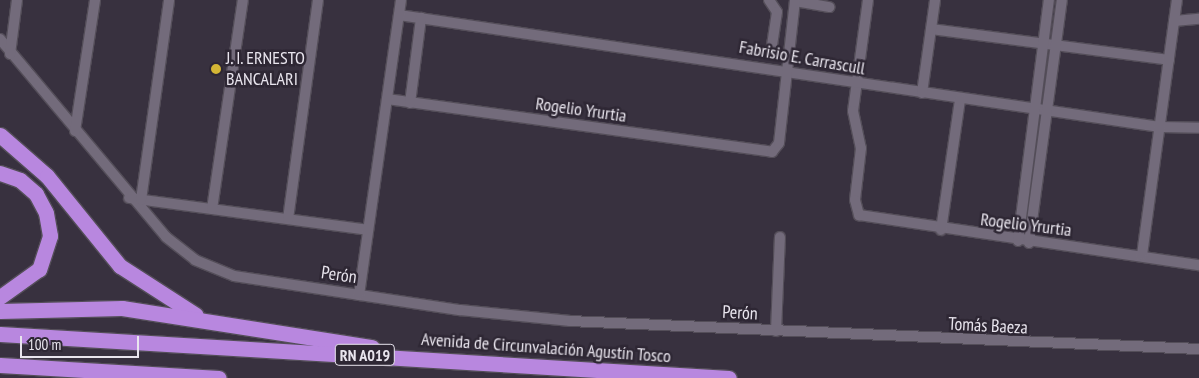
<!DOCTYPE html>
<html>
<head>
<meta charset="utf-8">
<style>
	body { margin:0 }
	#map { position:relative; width:1199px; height:378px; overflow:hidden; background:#38313f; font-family:"PT Sans Narrow",sans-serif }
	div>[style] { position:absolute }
	.roads { filter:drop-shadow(1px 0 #544e59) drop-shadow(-1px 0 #544e59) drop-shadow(0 1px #544e59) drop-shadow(0 -1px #544e59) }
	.minor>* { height:10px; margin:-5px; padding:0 5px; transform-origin:5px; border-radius:5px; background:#736b7b }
	.highway>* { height:15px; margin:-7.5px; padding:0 7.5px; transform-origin:7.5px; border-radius:7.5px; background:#b887df }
	.dots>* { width:14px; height:14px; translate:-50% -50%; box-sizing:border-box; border:2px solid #2e2734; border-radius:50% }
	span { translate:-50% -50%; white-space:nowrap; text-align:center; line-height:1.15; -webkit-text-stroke:5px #2e2734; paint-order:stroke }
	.shield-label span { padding:1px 4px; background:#2e2734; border:1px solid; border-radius:4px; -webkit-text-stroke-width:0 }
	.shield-label { font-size:16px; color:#e9e5ee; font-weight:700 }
	.street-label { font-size:18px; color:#e9e5ee }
	.poi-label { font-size:18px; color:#e9e5ee }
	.left { translate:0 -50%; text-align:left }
	.scale { position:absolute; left:20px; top:336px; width:119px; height:22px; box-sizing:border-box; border:2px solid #e9e5ee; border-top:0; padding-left:6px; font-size:15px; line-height:18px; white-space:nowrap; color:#e9e5ee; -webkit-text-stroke:4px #2e2734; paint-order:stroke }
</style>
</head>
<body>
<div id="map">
	<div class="roads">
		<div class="minor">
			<div style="left:769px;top:0;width:14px;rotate:56deg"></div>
			<div style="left:777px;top:12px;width:40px;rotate:98.5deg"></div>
			<div style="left:868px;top:0;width:112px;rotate:97.7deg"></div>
			<div style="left:853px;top:111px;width:38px;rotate:78deg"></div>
			<div style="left:861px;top:148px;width:52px;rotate:96.6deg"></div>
			<div style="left:855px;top:200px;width:16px;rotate:75deg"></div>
			<div style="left:859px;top:215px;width:344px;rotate:8.4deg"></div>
			<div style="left:795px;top:1px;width:35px;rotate:10deg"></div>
			<div style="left:399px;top:15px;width:769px;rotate:8.37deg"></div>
			<div style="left:1160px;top:127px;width:39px;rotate:1deg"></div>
			<div style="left:1174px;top:21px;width:25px;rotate:-5deg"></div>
			<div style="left:931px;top:29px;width:240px;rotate:7.4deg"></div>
			<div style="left:0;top:39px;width:258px;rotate:50deg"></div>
			<div style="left:166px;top:237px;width:37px;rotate:38deg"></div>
			<div style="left:195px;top:260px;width:42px;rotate:22.3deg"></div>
			<div style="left:234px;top:276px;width:229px;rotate:8.6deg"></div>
			<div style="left:460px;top:310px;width:111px;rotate:5.7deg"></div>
			<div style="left:570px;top:321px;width:630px;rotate:2.55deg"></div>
			<div style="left:10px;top:54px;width:54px;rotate:-82.6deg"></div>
			<div style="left:922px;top:93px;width:94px;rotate:-82deg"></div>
			<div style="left:387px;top:99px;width:389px;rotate:7.8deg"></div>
			<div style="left:772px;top:152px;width:11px;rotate:-52deg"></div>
			<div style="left:779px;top:143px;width:144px;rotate:-83.6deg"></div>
			<div style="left:410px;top:103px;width:86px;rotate:-82.6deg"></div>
			<div style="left:75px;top:131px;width:133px;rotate:-81.3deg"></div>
			<div style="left:129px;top:198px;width:241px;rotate:7.6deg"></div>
			<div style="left:141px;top:200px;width:202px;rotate:-82deg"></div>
			<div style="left:212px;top:209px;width:211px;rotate:-81.6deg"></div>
			<div style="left:288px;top:219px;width:221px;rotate:-82.2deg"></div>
			<div style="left:941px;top:230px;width:132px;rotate:-81.7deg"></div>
			<div style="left:1018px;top:241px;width:243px;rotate:-82.7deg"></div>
			<div style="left:1029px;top:243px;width:245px;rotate:-82.3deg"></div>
			<div style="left:1142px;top:255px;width:257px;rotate:-82.2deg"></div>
			<div style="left:359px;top:295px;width:298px;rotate:-81.9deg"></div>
			<div style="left:776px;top:331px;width:94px;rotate:-87.6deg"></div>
		</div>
		<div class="highway">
			<div style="left:0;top:135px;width:62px;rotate:41.1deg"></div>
			<div style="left:47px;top:176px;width:116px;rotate:51deg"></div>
			<div style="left:120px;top:266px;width:90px;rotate:32.8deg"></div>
			<div style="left:0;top:173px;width:21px;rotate:19deg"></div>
			<div style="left:20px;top:180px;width:21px;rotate:41deg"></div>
			<div style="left:36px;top:194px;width:21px;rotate:62deg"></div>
			<div style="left:46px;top:213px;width:23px;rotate:80deg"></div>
			<div style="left:50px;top:236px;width:35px;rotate:108deg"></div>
			<div style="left:39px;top:269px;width:48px;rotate:144.3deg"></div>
			<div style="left:0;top:311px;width:122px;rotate:-1.4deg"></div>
			<div style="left:122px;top:308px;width:253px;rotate:8.9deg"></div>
			<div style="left:0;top:334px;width:730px;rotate:3.45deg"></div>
			<div style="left:0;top:365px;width:219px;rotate:3.4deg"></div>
		</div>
	</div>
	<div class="dots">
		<div style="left:216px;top:69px;background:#d4b635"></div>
	</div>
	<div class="shield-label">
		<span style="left:365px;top:355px">RN A019</span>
	</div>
	<div class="street-label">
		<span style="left:802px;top:58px;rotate:10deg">Fabrisio E. Carrascull</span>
		<span style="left:581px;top:110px;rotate:8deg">Rogelio Yrurtia</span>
		<span style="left:1026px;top:225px;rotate:7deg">Rogelio Yrurtia</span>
		<span style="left:339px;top:275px;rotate:8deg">Perón</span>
		<span style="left:740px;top:313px;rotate:3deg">Perón</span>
		<span style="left:988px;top:326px;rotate:3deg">Tomás Baeza</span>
		<span style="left:546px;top:348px;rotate:4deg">Avenida de Circunvalación Agustín Tosco</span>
	</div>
	<div class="poi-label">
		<span class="left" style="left:226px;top:69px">J. I. ERNESTO<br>BANCALARI</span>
	</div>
	<div class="scale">100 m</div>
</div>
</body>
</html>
